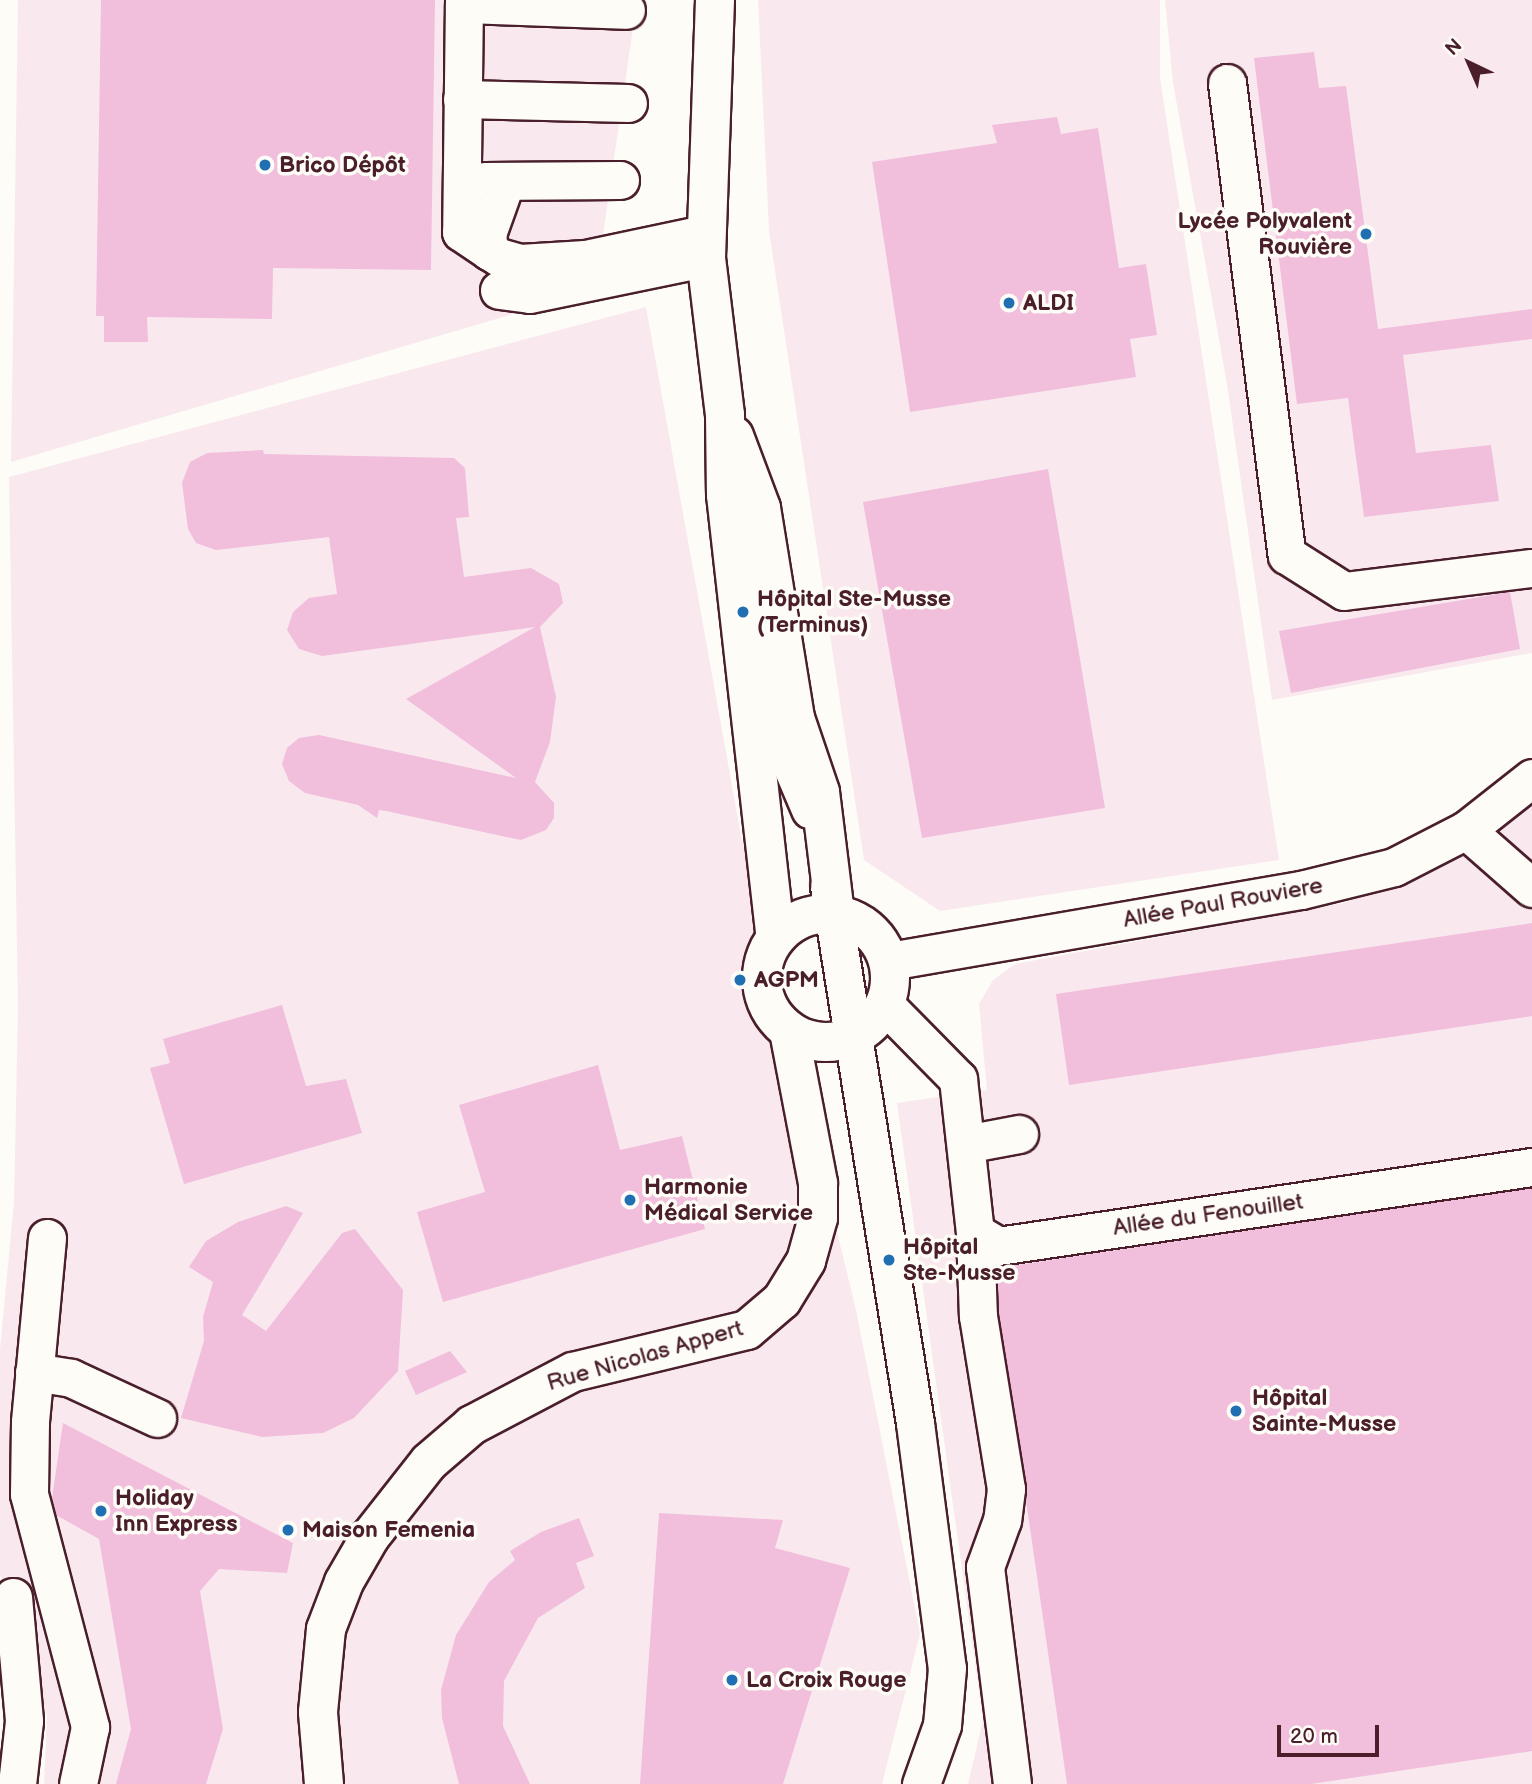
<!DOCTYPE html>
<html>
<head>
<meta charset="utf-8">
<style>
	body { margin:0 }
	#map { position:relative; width:1532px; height:1784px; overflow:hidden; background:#fdfcf7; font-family:"Balsamiq Sans",sans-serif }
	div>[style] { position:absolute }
	.built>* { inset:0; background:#f9e9ef }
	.building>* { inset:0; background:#f1bedc }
	.roads { filter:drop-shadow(2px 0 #4a1f2b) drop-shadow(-2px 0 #4a1f2b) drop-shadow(0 2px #4a1f2b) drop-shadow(0 -2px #4a1f2b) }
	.minor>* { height:37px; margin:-18.5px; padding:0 18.5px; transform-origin:18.5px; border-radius:18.5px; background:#fdfcf7 }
	.major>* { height:38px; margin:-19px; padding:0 19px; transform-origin:19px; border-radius:19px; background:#fdfcf7 }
	.major>.ring { margin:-19px; padding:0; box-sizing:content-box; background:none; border:38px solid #fdfcf7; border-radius:50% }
	.dots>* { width:19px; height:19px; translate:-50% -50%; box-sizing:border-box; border:4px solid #fdfcf7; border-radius:50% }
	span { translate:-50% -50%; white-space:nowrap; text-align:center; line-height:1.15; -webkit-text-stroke:7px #fdfcf7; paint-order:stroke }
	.poi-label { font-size:23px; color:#4a1f2b; font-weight:700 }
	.left { translate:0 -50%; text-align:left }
	.right { translate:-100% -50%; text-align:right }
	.street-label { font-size:23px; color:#4a1f2b }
	.north { position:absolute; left:1434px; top:28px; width:70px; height:70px; -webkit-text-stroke:5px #fdfcf7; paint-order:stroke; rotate:316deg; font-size:19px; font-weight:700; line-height:28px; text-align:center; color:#4a1f2b }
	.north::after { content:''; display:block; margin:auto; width:24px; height:32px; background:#4a1f2b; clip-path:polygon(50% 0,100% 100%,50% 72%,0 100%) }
	.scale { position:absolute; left:1277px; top:1725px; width:102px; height:32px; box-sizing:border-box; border:4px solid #4a1f2b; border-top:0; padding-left:9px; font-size:21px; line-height:24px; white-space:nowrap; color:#4a1f2b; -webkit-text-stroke:5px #fdfcf7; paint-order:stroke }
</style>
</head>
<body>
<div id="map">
	<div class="built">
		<div style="clip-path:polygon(18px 0,637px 0,595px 290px,11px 462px)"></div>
		<div style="clip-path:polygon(758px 0,1160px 0,1160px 78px,1279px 860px,940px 911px,864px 860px,769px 231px)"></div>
		<div style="clip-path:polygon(1165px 0,1532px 0,1532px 653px,1272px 700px,1227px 384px,1173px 83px)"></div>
		<div style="clip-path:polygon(646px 307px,741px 836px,856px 1310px,920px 1634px,882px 1784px,44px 1784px,47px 1716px,0 1575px,0 1349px,14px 1202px,18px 1007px,9px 477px)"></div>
		<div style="clip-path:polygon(1532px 795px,1532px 1784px,968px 1784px,983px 1720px,897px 1103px,987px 1090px,979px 1004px,993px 980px,1015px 964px,1344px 903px,1408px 879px)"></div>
	</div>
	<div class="building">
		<div style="clip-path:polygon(101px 0,435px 0,431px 270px,273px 268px,272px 319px,147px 317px,148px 342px,104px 342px,104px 316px,96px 316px)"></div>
		<div style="clip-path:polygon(1314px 52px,1319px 88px,1346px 86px,1378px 329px,1532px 309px,1532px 339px,1403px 355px,1416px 453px,1491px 445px,1499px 501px,1364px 517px,1348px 398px,1297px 404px,1254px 58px)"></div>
		<div style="clip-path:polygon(1057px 117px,1061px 134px,1098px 128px,1119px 268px,1146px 264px,1157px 335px,1130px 339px,1136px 377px,910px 412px,872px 162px,997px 143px,992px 125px)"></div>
		<div style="clip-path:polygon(263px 450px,264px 454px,454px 458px,465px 468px,469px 517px,456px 518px,464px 577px,531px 568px,559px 584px,563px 603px,540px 627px,556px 697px,550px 742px,535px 782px,554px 803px,554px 818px,546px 830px,521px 840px,386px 811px,379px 810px,377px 818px,358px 805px,305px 793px,289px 781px,282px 764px,287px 748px,299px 738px,319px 735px,516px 778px,406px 699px,535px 627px,322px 656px,299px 649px,287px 630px,293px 612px,309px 598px,337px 594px,329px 537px,216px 550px,196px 543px,188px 529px,182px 483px,190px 462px,207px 453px)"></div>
		<div style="clip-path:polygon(1048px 469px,1105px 808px,922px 838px,863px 502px)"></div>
		<div style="clip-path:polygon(1510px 592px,1520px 649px,1291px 693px,1279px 631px)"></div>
		<div style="clip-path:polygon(1532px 923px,1532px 1016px,1069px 1085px,1056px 994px)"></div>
		<div style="clip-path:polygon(282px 1005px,306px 1086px,346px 1079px,362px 1133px,184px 1184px,150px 1068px,170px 1063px,163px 1039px)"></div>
		<div style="clip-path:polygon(598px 1065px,620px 1150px,682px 1136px,705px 1229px,443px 1302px,417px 1212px,485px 1192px,459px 1105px)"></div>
		<div style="clip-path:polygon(1532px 1188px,1532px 1751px,1311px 1784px,1067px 1784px,999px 1314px,997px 1268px)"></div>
		<div style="clip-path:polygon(286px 1206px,303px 1213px,242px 1315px,266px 1331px,342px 1233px,355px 1229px,403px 1290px,398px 1371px,354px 1418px,323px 1433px,262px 1437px,181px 1418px,204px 1341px,203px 1317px,213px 1282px,189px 1267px,206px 1241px,238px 1222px)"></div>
		<div style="clip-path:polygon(450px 1351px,467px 1372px,416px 1395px,405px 1371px)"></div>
		<div style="clip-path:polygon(63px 1423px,293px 1543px,287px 1573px,219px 1569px,200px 1591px,223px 1729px,206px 1784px,116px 1784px,131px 1729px,99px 1539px,56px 1515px,52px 1498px)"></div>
		<div style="clip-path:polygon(659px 1513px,783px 1520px,775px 1548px,850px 1568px,783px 1784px,640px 1784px)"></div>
		<div style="clip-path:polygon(579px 1518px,594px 1556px,576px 1563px,585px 1588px,538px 1618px,504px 1681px,503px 1726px,530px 1784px,459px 1784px,442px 1718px,441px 1690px,456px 1635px,489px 1582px,515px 1560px,510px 1551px,541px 1532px)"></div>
	</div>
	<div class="roads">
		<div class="minor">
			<div style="left:464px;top:0;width:232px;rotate:90.7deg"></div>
			<div style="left:461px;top:232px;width:34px;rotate:34deg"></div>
			<div style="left:464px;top:4px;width:162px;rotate:2.1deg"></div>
			<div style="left:1227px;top:83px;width:476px;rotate:82.8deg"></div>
			<div style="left:1287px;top:555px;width:67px;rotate:32.3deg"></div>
			<div style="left:1344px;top:591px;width:189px;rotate:-7deg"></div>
			<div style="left:462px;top:99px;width:166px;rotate:1.4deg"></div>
			<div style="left:484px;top:181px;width:136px;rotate:-0.4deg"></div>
			<div style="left:506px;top:181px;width:56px;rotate:109.7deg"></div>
			<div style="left:487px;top:234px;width:17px;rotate:83deg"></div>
			<div style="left:489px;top:251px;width:12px;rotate:31deg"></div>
			<div style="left:499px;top:257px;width:22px;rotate:16deg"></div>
			<div style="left:520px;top:263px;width:65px;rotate:-3.5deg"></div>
			<div style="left:585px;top:259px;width:122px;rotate:-11.9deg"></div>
			<div style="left:499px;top:290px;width:31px;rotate:7deg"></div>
			<div style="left:530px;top:294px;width:178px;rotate:-11.7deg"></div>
			<div style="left:747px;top:623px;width:49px;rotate:68.6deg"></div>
			<div style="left:765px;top:669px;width:66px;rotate:78.7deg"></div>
			<div style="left:778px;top:734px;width:82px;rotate:66.9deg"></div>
			<div style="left:1466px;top:830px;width:88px;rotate:41.3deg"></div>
			<div style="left:829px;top:886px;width:544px;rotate:80.9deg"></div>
			<div style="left:915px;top:1423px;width:247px;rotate:82.6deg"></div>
			<div style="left:947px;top:1668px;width:57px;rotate:95deg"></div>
			<div style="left:942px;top:1725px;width:63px;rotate:109.6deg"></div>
			<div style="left:889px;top:961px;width:418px;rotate:-9.8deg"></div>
			<div style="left:1301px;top:890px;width:96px;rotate:-13.9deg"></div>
			<div style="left:1394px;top:867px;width:81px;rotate:-27.2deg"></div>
			<div style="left:1466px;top:830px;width:84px;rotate:-38.2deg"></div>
			<div style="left:885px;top:1005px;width:104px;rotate:45.4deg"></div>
			<div style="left:958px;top:1079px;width:154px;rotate:83.7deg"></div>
			<div style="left:975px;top:1232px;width:27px;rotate:31deg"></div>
			<div style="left:998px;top:1246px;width:540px;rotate:-8.42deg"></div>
			<div style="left:966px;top:1144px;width:54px;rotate:-10.7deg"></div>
			<div style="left:975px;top:1232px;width:84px;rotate:88deg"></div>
			<div style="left:978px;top:1316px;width:175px;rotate:80.8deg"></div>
			<div style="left:1006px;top:1489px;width:31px;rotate:97deg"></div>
			<div style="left:1002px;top:1520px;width:50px;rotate:109.9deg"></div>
			<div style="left:985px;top:1567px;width:219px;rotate:82.9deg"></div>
			<div style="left:47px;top:1238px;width:185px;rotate:95.3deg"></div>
			<div style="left:30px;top:1422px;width:72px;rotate:90.8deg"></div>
			<div style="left:29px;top:1494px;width:241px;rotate:75.3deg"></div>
			<div style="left:90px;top:1727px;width:58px;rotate:101.9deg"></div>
			<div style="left:34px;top:1372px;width:37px;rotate:9deg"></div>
			<div style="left:71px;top:1378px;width:95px;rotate:24.9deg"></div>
			<div style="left:13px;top:1597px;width:124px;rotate:84.9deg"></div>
			<div style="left:24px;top:1721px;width:63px;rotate:96.3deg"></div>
		</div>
		<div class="major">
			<div style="left:715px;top:0;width:258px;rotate:92deg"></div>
			<div style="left:706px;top:258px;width:158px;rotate:83.1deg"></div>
			<div style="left:725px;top:415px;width:80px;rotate:89.3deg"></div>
			<div style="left:726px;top:495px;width:446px;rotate:83.6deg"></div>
			<div style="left:734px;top:436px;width:77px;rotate:69.4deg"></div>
			<div style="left:761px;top:508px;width:213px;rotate:80.8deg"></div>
			<div style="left:795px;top:718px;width:78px;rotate:71.3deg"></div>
			<div style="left:820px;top:792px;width:123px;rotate:83deg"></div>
			<div class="ring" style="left:762px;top:914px;width:90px;height:90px"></div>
			<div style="left:324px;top:1784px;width:72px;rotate:-94.8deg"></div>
			<div style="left:318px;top:1712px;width:83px;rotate:-84.5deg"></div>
			<div style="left:326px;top:1629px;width:50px;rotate:-69deg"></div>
			<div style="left:344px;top:1582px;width:52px;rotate:-60deg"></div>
			<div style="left:370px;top:1537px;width:95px;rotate:-51.8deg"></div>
			<div style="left:429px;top:1462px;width:57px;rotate:-40.7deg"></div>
			<div style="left:472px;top:1425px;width:114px;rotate:-27.7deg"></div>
			<div style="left:573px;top:1372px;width:179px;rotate:-13.6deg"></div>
			<div style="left:747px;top:1330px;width:46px;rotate:-40.6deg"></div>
			<div style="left:782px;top:1300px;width:46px;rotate:-58.4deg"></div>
			<div style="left:806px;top:1261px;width:45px;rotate:-74.4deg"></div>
			<div style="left:818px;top:1218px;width:35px;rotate:-90deg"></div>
			<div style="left:818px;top:1183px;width:155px;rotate:-100.8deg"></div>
		</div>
	</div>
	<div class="dots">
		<div style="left:265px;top:165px;background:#1f6fb2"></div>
		<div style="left:1366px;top:234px;background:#1f6fb2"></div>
		<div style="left:1009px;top:303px;background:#1f6fb2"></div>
		<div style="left:743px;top:612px;background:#1f6fb2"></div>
		<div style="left:740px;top:980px;background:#1f6fb2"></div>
		<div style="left:630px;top:1200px;background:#1f6fb2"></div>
		<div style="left:889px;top:1260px;background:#1f6fb2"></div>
		<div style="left:1236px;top:1411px;background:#1f6fb2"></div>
		<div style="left:101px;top:1511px;background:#1f6fb2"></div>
		<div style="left:288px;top:1530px;background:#1f6fb2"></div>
		<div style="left:732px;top:1680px;background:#1f6fb2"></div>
	</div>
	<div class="poi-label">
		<span class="left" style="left:279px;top:165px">Brico Dépôt</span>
		<span class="right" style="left:1352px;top:234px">Lycée Polyvalent<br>Rouvière</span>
		<span class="left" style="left:1023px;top:303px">ALDI</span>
		<span class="left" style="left:757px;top:612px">Hôpital Ste-Musse<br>(Terminus)</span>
		<span class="left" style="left:754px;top:980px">AGPM</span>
		<span class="left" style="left:644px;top:1200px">Harmonie<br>Médical Service</span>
		<span class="left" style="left:903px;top:1260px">Hôpital<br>Ste-Musse</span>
		<span class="left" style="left:1252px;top:1411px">Hôpital<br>Sainte-Musse</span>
		<span class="left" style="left:115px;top:1511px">Holiday<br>Inn Express</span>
		<span class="left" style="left:302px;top:1530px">Maison Femenia</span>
		<span class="left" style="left:746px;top:1680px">La Croix Rouge</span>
	</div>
	<div class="street-label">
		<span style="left:1223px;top:903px;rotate:-10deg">Allée Paul Rouviere</span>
		<span style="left:1208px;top:1215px;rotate:-8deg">Allée du Fenouillet</span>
		<span style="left:645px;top:1356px;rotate:-16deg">Rue Nicolas Appert</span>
	</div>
	<div class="north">N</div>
	<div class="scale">20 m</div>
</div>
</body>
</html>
